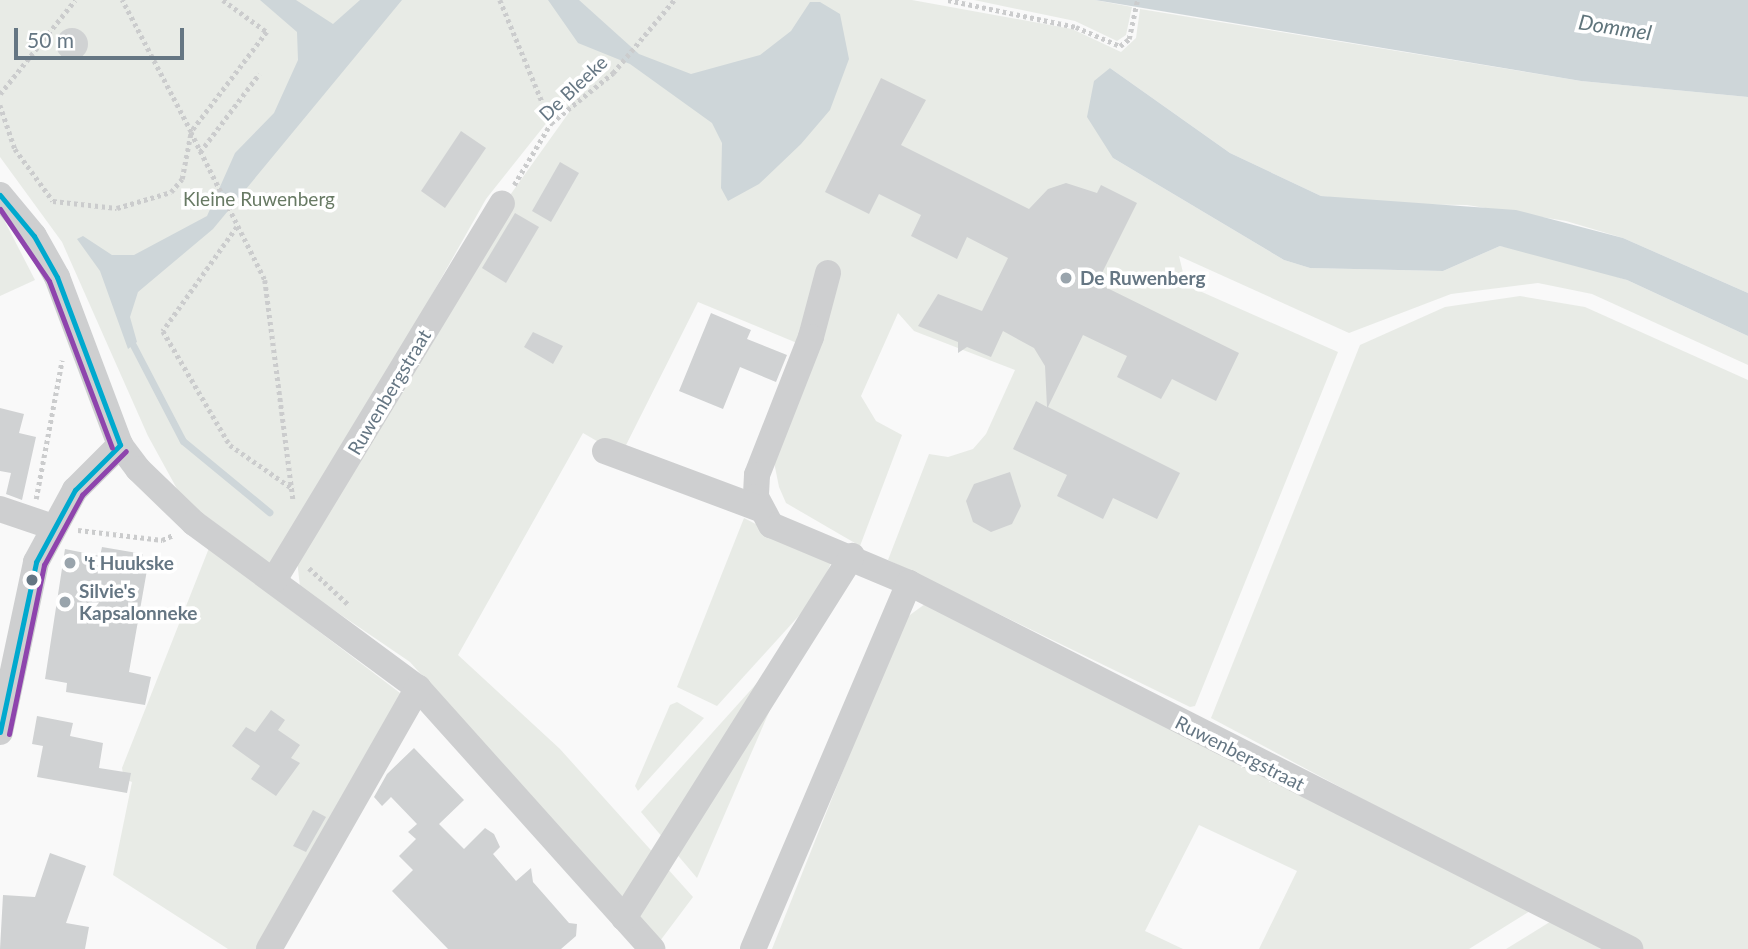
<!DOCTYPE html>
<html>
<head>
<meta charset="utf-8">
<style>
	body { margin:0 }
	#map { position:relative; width:1748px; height:949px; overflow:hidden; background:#f9f9f9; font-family:Lato,sans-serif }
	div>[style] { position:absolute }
	.green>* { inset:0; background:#e8ebe6 }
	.water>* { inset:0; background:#ced6d9 }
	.stream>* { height:7px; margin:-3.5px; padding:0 3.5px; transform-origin:3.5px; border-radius:3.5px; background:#ced6d9 }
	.building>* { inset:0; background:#d0d2d3 }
	.round { border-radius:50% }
	.path>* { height:4.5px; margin-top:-2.25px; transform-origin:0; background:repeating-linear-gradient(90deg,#cbcccd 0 3.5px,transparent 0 7px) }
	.minor>* { height:26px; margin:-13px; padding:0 13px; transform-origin:13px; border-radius:13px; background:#cecfd0 }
	.bus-1>* { height:5px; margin:-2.5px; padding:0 2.5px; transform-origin:2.5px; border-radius:2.5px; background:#00a9ce }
	.bus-2>* { height:5px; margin:-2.5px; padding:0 2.5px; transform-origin:2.5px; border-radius:2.5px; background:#8e44ad }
	.dots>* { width:19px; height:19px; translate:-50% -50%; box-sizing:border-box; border:4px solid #fff; border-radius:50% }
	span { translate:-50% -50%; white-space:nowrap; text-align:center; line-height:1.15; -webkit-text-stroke:7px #fff; paint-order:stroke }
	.street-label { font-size:19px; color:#657683 }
	.park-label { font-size:19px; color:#687a64 }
	.poi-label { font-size:19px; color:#657683; font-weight:700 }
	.left { translate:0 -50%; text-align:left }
	.water-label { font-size:21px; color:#60757c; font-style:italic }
	.scale { position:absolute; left:14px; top:28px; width:170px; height:32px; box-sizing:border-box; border:4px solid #657683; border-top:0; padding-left:9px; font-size:21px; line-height:24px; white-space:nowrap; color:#657683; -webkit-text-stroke:5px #fff; paint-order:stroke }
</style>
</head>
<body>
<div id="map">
	<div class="green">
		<div style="clip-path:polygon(0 0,912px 0,1072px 29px,1121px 52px,1136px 38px,1140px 9px,1581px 81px,1748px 97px,1748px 293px,1623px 238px,1566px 221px,1467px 205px,1391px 204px,1321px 196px,1230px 153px,1110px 68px,1113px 158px,1284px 260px,1310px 268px,1443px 271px,1500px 246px,1542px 253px,1627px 280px,1748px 336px,1748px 365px,1592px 294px,1538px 283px,1451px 294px,1349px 333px,1179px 256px,1186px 285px,1338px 352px,1195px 706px,1190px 707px,888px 560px,929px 454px,948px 457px,973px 449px,986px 434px,1015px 370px,914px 331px,898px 313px,861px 396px,876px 421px,902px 435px,860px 546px,786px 503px,779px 487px,774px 462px,797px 343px,698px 302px,621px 455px,583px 433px,458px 655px,560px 749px,693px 897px,660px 941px,410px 662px,300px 587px,297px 560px,483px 233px,570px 111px,563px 105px,556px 111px,486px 199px,277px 569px,182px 498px,148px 436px,62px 242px,0 157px)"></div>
		<div style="clip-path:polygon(974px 0,1095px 0,1132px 7px,1126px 35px,1117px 41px,1075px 21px)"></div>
		<div style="clip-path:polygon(0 212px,35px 280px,0 296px)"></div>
		<div style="clip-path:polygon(1520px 296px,1585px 307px,1748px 380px,1748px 949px,1643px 949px,1211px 718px,1360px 345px,1445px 307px)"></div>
		<div style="clip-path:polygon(744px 518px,831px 563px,816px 597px,717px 706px,677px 687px)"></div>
		<div style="clip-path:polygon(209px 548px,404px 696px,264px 949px,228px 949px,113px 875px,132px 782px,124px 779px,122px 768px)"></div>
		<div style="clip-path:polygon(925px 604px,1535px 908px,1469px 949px,1259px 949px,1297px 871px,1199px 825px,1145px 931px,1183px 949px,772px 949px,903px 620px)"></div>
		<div style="clip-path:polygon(774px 664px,786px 673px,697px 878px,641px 812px)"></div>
		<div style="clip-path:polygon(677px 702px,704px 718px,638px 791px,635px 786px,670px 705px)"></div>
		<div style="clip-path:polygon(1553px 920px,1619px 949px,1506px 949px)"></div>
	</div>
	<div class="water">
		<div style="clip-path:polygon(260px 0,296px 0,333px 24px,360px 0,402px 0,213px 229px,138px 292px,130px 317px,137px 342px,128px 349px,100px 271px,77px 239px,83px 236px,112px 255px,134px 255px,207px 216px,235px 153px,274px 113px,298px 60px,297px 32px)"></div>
		<div style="clip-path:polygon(548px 0,579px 0,639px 54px,691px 74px,760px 55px,791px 31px,810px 2px,820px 2px,840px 14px,849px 59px,830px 110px,801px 144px,759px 184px,728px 201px,721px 188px,722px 143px,712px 123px,630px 64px,578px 43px)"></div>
		<div style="clip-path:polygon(1095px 0,1748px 0,1748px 97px,1581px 81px)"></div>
		<div style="clip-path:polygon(1110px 68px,1230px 153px,1321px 196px,1516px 210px,1623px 238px,1748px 293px,1748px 336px,1627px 280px,1500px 246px,1443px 271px,1310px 268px,1284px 260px,1113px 158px,1087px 117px,1094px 81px)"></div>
	</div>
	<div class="stream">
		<div style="left:133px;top:345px;width:108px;rotate:62.5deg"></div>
		<div style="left:183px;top:441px;width:112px;rotate:39.5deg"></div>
	</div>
	<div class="building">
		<div class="round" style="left:56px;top:28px;width:32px;height:32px"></div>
		<div style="clip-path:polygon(881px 78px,926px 100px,901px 145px,1029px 209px,1048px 189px,1066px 183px,1097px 193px,1101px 185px,1137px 203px,1097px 283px,1239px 353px,1216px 401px,1172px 379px,1161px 399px,1117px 377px,1127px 356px,1083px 335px,1048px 407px,1180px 473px,1157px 519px,1113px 498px,1103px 519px,1057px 496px,1067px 475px,1013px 449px,1036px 401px,1047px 407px,1045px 366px,1034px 348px,1003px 331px,991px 357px,967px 347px,958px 353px,958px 342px,918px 326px,938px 294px,982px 311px,1008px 258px,967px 237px,957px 259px,911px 236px,921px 215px,879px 194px,869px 214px,825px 192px)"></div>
		<div style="clip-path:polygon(461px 131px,486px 148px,445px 208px,421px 191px)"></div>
		<div style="clip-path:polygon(560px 162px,579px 173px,551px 222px,532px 211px)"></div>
		<div style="clip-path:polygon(515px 213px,539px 227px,506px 283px,482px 268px)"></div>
		<div style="clip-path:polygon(711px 313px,751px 330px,747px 339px,787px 355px,776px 382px,740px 367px,723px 409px,679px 391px)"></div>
		<div style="clip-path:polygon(533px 332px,563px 346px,553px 364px,524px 347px)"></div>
		<div style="clip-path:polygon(0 408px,24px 414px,19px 433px,36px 437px,22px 500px,6px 494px,11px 473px,0 471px)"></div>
		<div style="clip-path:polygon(1010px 472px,1021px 506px,1012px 524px,991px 532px,973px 522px,966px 501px,974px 484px)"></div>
		<div style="clip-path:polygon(102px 547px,143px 554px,141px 569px,147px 570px,129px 672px,151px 677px,145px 705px,66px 692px,67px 683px,45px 679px,65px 549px,100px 556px)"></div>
		<div style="clip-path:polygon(271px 710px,285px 720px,278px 730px,300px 745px,291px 758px,300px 763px,276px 796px,251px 779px,260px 766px,232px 746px,246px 727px,255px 732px)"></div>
		<div style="clip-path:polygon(37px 716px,73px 723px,70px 736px,103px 743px,99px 768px,131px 773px,127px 793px,37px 777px,43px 746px,32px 744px)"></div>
		<div style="clip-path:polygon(414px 748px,464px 800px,439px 824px,464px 849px,485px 828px,494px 834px,500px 847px,493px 854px,516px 881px,531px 868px,533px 882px,569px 923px,577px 924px,576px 936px,561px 949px,448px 949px,392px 891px,413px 870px,399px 856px,416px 839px,408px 832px,417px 824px,391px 797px,382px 806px,374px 797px,387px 774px)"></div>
		<div style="clip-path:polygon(313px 810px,326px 817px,306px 852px,293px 846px)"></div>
		<div style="clip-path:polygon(50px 853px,86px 866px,66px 923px,89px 927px,85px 949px,0 949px,3px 895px,35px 897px)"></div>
	</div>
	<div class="path">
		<div style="left:223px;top:0;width:54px;rotate:36deg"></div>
		<div style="left:267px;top:32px;width:126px;rotate:127.2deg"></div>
		<div style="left:191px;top:132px;width:165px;rotate:63.4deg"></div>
		<div style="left:265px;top:280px;width:222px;rotate:82.7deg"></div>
		<div style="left:500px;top:0;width:133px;rotate:67.5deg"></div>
		<div style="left:948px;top:0;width:131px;rotate:11.9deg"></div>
		<div style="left:1076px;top:27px;width:48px;rotate:23.4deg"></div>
		<div style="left:1120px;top:46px;width:11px;rotate:-38deg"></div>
		<div style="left:1129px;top:39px;width:40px;rotate:-78deg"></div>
		<div style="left:0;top:94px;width:120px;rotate:-51.4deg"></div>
		<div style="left:0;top:105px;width:46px;rotate:71.2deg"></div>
		<div style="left:15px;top:149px;width:64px;rotate:53.8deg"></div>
		<div style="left:53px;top:201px;width:64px;rotate:6.2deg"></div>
		<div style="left:117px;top:208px;width:56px;rotate:-16.5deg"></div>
		<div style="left:171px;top:192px;width:17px;rotate:-50deg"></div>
		<div style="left:182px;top:179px;width:48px;rotate:-79.2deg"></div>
		<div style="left:191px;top:132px;width:149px;rotate:-117.6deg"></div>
		<div style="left:200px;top:152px;width:98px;rotate:-52.9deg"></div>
		<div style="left:514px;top:185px;width:72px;rotate:-59.2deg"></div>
		<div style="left:551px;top:123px;width:80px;rotate:-38.9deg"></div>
		<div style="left:613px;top:73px;width:95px;rotate:-50.1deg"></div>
		<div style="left:237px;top:227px;width:128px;rotate:125.4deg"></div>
		<div style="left:163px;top:331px;width:132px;rotate:59.6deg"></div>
		<div style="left:230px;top:445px;width:77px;rotate:34.9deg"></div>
		<div style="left:36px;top:499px;width:141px;rotate:-79.4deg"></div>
		<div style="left:78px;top:530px;width:85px;rotate:6.8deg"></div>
		<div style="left:162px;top:540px;width:12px;rotate:-24deg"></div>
		<div style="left:309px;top:568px;width:54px;rotate:42.8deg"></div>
	</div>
	<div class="minor">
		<div style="left:0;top:195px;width:53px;rotate:50.3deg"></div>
		<div style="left:34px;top:236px;width:47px;rotate:60.7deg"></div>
		<div style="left:57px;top:277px;width:179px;rotate:69.4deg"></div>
		<div style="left:120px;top:445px;width:30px;rotate:53deg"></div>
		<div style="left:138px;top:469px;width:78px;rotate:44deg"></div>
		<div style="left:194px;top:523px;width:278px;rotate:36.4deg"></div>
		<div style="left:418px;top:688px;width:351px;rotate:48.1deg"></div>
		<div style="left:828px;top:273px;width:66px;rotate:104.9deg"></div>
		<div style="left:811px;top:337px;width:148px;rotate:111.4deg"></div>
		<div style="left:757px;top:475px;width:22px;rotate:93deg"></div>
		<div style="left:756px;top:497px;width:32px;rotate:62deg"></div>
		<div style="left:771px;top:525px;width:150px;rotate:22.8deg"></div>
		<div style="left:909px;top:583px;width:809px;rotate:26.91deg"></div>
		<div style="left:605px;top:451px;width:165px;rotate:20.5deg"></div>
		<div style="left:0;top:509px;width:56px;rotate:18.8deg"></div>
		<div style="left:274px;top:580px;width:440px;rotate:-58.8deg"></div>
		<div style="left:0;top:732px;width:174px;rotate:-78deg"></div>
		<div style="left:36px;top:562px;width:82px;rotate:-61.6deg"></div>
		<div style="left:75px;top:490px;width:64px;rotate:-45deg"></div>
		<div style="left:624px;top:918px;width:428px;rotate:-57.8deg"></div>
		<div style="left:269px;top:949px;width:301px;rotate:-60.3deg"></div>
		<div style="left:753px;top:949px;width:398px;rotate:-66.9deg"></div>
	</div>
	<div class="bus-1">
		<div style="left:0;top:195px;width:53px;rotate:50.3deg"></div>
		<div style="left:34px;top:236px;width:47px;rotate:60.7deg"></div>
		<div style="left:57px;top:277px;width:179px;rotate:69.4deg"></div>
		<div style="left:0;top:732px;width:174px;rotate:-78deg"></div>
		<div style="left:36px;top:562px;width:82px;rotate:-61.6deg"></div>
		<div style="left:75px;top:490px;width:64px;rotate:-45deg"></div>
	</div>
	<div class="bus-2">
		<div style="left:0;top:209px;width:87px;rotate:55.8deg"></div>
		<div style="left:49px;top:281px;width:178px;rotate:69.3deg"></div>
		<div style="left:9px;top:734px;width:173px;rotate:-78.3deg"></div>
		<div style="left:44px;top:565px;width:80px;rotate:-61.5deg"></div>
		<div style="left:82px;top:495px;width:62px;rotate:-45deg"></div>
	</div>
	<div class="dots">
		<div style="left:1066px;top:278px;background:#99a4ac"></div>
		<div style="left:70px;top:563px;background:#99a4ac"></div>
		<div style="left:32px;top:580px;background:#657683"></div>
		<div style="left:65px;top:602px;background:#99a4ac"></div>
	</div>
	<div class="street-label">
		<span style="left:573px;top:88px;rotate:-43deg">De Bleeke</span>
		<span style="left:389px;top:392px;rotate:-59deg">Ruwenbergstraat</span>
		<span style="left:1240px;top:753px;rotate:27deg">Ruwenbergstraat</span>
	</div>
	<div class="park-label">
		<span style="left:259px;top:199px">Kleine Ruwenberg</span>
	</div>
	<div class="poi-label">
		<span class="left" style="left:1080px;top:278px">De Ruwenberg</span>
		<span class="left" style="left:84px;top:563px">'t Huukske</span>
		<span class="left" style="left:79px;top:602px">Silvie's<br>Kapsalonneke</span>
	</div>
	<div class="water-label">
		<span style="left:1615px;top:27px;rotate:9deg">Dommel</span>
	</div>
	<div class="scale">50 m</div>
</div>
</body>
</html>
